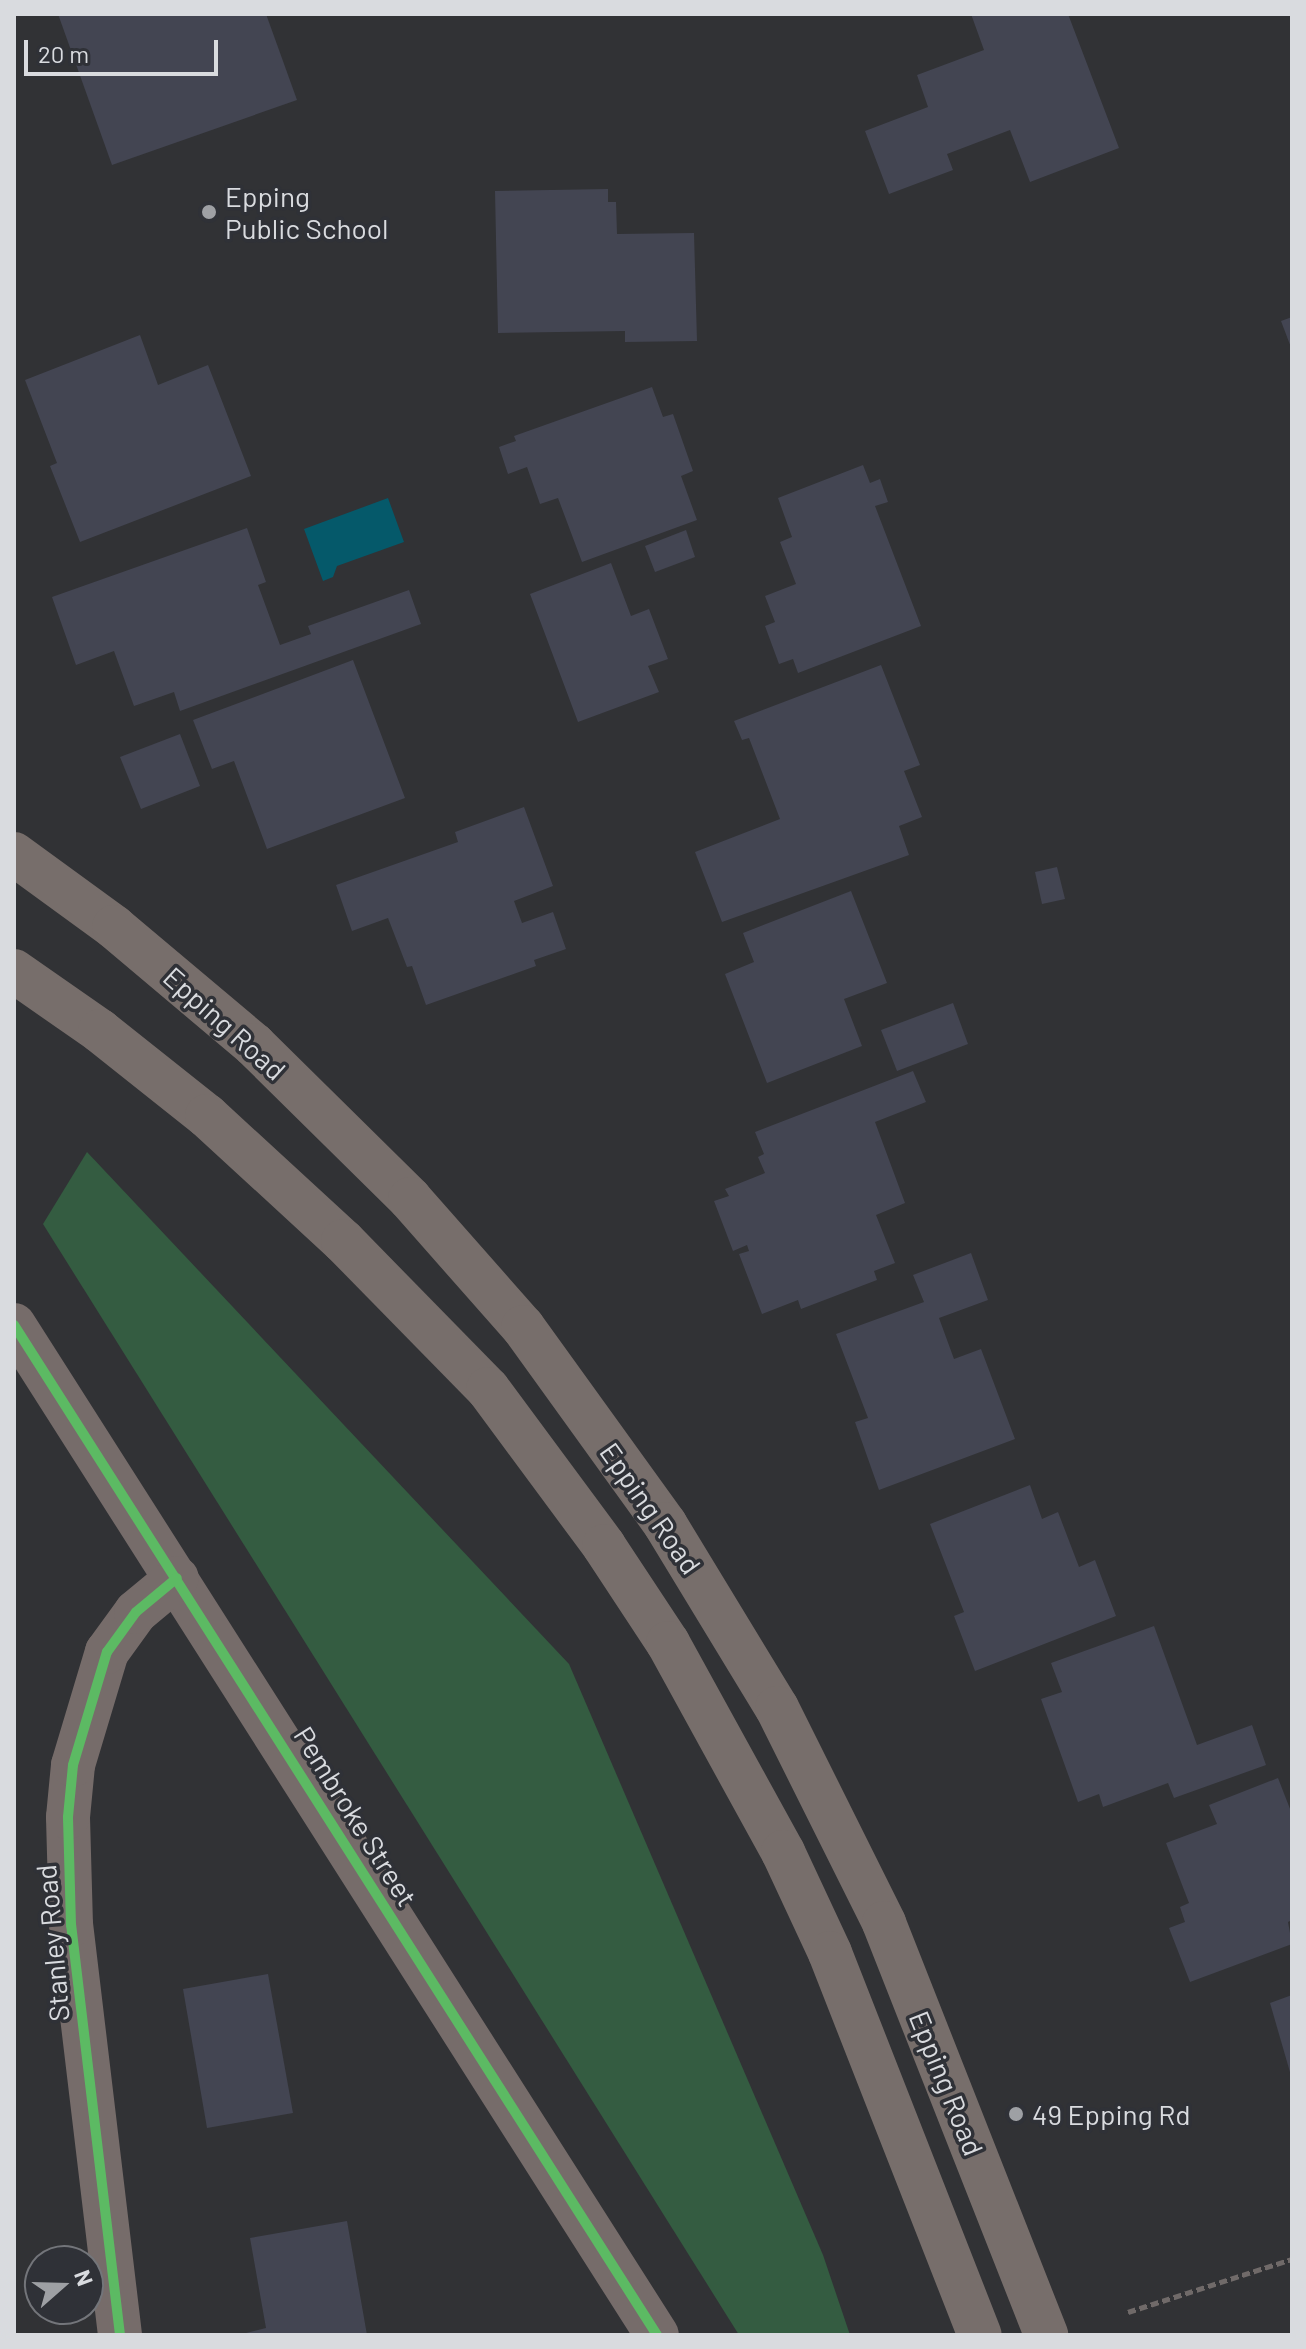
<!DOCTYPE html>
<html>
<head>
<meta charset="utf-8">
<style>
	body { margin:0 }
	#map { position:relative; width:1306px; height:2349px; overflow:hidden; background:#313235; font-family:Barlow,sans-serif }
	div>[style] { position:absolute }
	.green>* { inset:0; background:#345c41 }
	.water>* { inset:0; background:#05596a }
	.building>* { inset:0; background:#434552 }
	.path>* { height:5px; margin-top:-2.5px; transform-origin:0; background:repeating-linear-gradient(90deg,#706a69 0 8px,transparent 0 12px) }
	.minor>* { height:44px; margin:-22px; padding:0 22px; transform-origin:22px; border-radius:22px; background:#766c6a }
	.major>* { height:44px; margin:-22px; padding:0 22px; transform-origin:22px; border-radius:22px; background:#776e6b }
	.cycleway>* { height:10px; margin:-5px; padding:0 5px; transform-origin:5px; border-radius:5px; background:#5cba63 }
	.dots>* { width:22px; height:22px; translate:-50% -50%; box-sizing:border-box; border:4px solid #2f3137; border-radius:50% }
	span { translate:-50% -50%; white-space:nowrap; text-align:center; line-height:1.15; -webkit-text-stroke:7px #2f3137; paint-order:stroke }
	.poi-label { font-size:28px; color:#d9dbdf }
	.left { translate:0 -50%; text-align:left }
	.street-label { font-size:28px; color:#d9dbdf }
	.frame { position:absolute; inset:0; border:16px solid #d9dbdf; pointer-events:none }
	.north { position:absolute; left:24px; top:2245px; width:80px; height:80px; box-sizing:border-box; background:#2f3137; border:2px solid #73757a; border-radius:50%; rotate:70deg; font-size:22px; font-weight:700; line-height:32px; text-align:center; color:#d9dbdf }
	.north::after { content:''; display:block; margin:auto; width:28px; height:36px; background:#9ea0a4; clip-path:polygon(50% 0,100% 100%,50% 72%,0 100%) }
	.scale { position:absolute; left:24px; top:40px; width:194px; height:36px; box-sizing:border-box; border:4px solid #d9dbdf; border-top:0; padding-left:10px; font-size:24px; line-height:28px; white-space:nowrap; color:#d9dbdf; -webkit-text-stroke:6px #2f3137; paint-order:stroke }
</style>
</head>
<body>
<div id="map">
	<div class="green">
		<div style="clip-path:polygon(87px 1152px,569px 1664px,823px 2255px,850px 2335px,739px 2335px,43px 1224px)"></div>
	</div>
	<div class="water">
		<div style="clip-path:polygon(388px 498px,404px 542px,337px 566px,333px 577px,323px 581px,304px 529px)"></div>
	</div>
	<div class="building">
		<div style="clip-path:polygon(58px 14px,266px 14px,297px 100px,112px 165px)"></div>
		<div style="clip-path:polygon(971px 14px,1068px 14px,1119px 148px,1030px 182px,1010px 130px,947px 154px,953px 170px,889px 194px,865px 131px,928px 107px,917px 75px,984px 50px)"></div>
		<div style="clip-path:polygon(608px 189px,608px 202px,616px 202px,617px 234px,694px 233px,697px 341px,625px 342px,625px 331px,498px 333px,495px 191px)"></div>
		<div style="clip-path:polygon(1292px 317px,1292px 350px,1281px 321px)"></div>
		<div style="clip-path:polygon(140px 335px,158px 385px,208px 365px,251px 476px,80px 542px,50px 466px,57px 463px,25px 380px)"></div>
		<div style="clip-path:polygon(652px 387px,663px 417px,673px 414px,693px 471px,681px 476px,697px 520px,582px 562px,558px 498px,540px 504px,527px 467px,508px 474px,499px 447px,516px 441px,514px 436px)"></div>
		<div style="clip-path:polygon(863px 465px,870px 483px,880px 479px,888px 502px,875px 506px,921px 626px,798px 673px,793px 659px,779px 664px,765px 626px,775px 622px,765px 596px,796px 584px,780px 542px,792px 537px,778px 498px)"></div>
		<div style="clip-path:polygon(247px 528px,266px 582px,258px 585px,280px 645px,311px 634px,308px 626px,409px 590px,421px 624px,180px 711px,174px 692px,134px 706px,114px 651px,76px 665px,52px 597px)"></div>
		<div style="clip-path:polygon(686px 530px,695px 557px,655px 572px,645px 546px)"></div>
		<div style="clip-path:polygon(611px 563px,631px 616px,649px 609px,668px 659px,648px 666px,659px 692px,578px 722px,530px 594px)"></div>
		<div style="clip-path:polygon(353px 660px,405px 798px,267px 849px,234px 761px,212px 769px,193px 720px)"></div>
		<div style="clip-path:polygon(881px 665px,920px 765px,904px 771px,922px 817px,899px 826px,909px 855px,722px 922px,695px 852px,780px 819px,749px 738px,742px 740px,734px 721px)"></div>
		<div style="clip-path:polygon(180px 734px,200px 786px,141px 809px,120px 757px)"></div>
		<div style="clip-path:polygon(524px 807px,553px 886px,514px 901px,522px 923px,553px 912px,566px 949px,534px 960px,536px 966px,426px 1005px,412px 966px,407px 967px,388px 918px,352px 931px,336px 885px,458px 842px,455px 832px)"></div>
		<div style="clip-path:polygon(1057px 867px,1065px 899px,1042px 904px,1035px 872px)"></div>
		<div style="clip-path:polygon(851px 891px,887px 983px,844px 999px,862px 1046px,767px 1083px,725px 974px,754px 962px,743px 933px)"></div>
		<div style="clip-path:polygon(953px 1003px,968px 1044px,897px 1071px,881px 1030px)"></div>
		<div style="clip-path:polygon(913px 1071px,926px 1102px,875px 1122px,905px 1203px,876px 1215px,895px 1263px,874px 1271px,877px 1280px,801px 1309px,798px 1300px,762px 1314px,739px 1254px,749px 1251px,747px 1245px,733px 1251px,714px 1201px,729px 1196px,725px 1189px,765px 1173px,758px 1157px,764px 1154px,755px 1132px)"></div>
		<div style="clip-path:polygon(971px 1253px,988px 1300px,939px 1318px,954px 1359px,981px 1349px,1015px 1439px,879px 1490px,855px 1422px,868px 1418px,836px 1334px,924px 1302px,913px 1275px)"></div>
		<div style="clip-path:polygon(1030px 1485px,1042px 1519px,1058px 1512px,1079px 1567px,1095px 1560px,1116px 1616px,975px 1671px,954px 1616px,964px 1612px,930px 1524px)"></div>
		<div style="clip-path:polygon(1154px 1626px,1197px 1745px,1252px 1725px,1266px 1765px,1174px 1798px,1168px 1783px,1103px 1807px,1099px 1794px,1078px 1802px,1041px 1699px,1062px 1692px,1051px 1663px)"></div>
		<div style="clip-path:polygon(1278px 1778px,1292px 1814px,1292px 1920px,1288px 1922px,1292px 1944px,1190px 1982px,1169px 1928px,1185px 1922px,1180px 1907px,1189px 1903px,1166px 1843px,1217px 1824px,1209px 1805px)"></div>
		<div style="clip-path:polygon(268px 1974px,293px 2113px,207px 2128px,183px 1989px)"></div>
		<div style="clip-path:polygon(1292px 1995px,1292px 2079px,1270px 2003px)"></div>
		<div style="clip-path:polygon(347px 2221px,367px 2335px,238px 2335px,266px 2328px,250px 2238px)"></div>
	</div>
	<div class="path">
		<div style="left:1128px;top:2312px;width:172px;rotate:-17.9deg"></div>
	</div>
	<div class="minor">
		<div style="left:14px;top:1325px;width:1197px;rotate:57.52deg"></div>
		<div style="left:120px;top:2335px;width:413px;rotate:-96.8deg"></div>
		<div style="left:71px;top:1925px;width:108px;rotate:-91.6deg"></div>
		<div style="left:68px;top:1817px;width:52px;rotate:-84.5deg"></div>
		<div style="left:73px;top:1765px;width:118px;rotate:-73.3deg"></div>
		<div style="left:107px;top:1652px;width:49px;rotate:-54.1deg"></div>
		<div style="left:136px;top:1612px;width:53px;rotate:-39.7deg"></div>
	</div>
	<div class="major">
		<div style="left:14px;top:854px;width:124px;rotate:36.1deg"></div>
		<div style="left:114px;top:927px;width:183px;rotate:40.1deg"></div>
		<div style="left:254px;top:1045px;width:219px;rotate:44.6deg"></div>
		<div style="left:410px;top:1199px;width:171px;rotate:48.6deg"></div>
		<div style="left:523px;top:1327px;width:243px;rotate:54.2deg"></div>
		<div style="left:665px;top:1524px;width:215px;rotate:58.7deg"></div>
		<div style="left:777px;top:1708px;width:240px;rotate:63.5deg"></div>
		<div style="left:884px;top:1923px;width:443px;rotate:68.5deg"></div>
		<div style="left:14px;top:971px;width:105px;rotate:34.9deg"></div>
		<div style="left:100px;top:1031px;width:137px;rotate:38.5deg"></div>
		<div style="left:207px;top:1116px;width:185px;rotate:42.6deg"></div>
		<div style="left:343px;top:1241px;width:207px;rotate:45.6deg"></div>
		<div style="left:488px;top:1389px;width:195px;rotate:53.5deg"></div>
		<div style="left:604px;top:1546px;width:116px;rotate:56.6deg"></div>
		<div style="left:668px;top:1643px;width:239px;rotate:61.2deg"></div>
		<div style="left:783px;top:1852px;width:111px;rotate:65deg"></div>
		<div style="left:830px;top:1953px;width:410px;rotate:68.6deg"></div>
	</div>
	<div class="cycleway">
		<div style="left:14px;top:1325px;width:1197px;rotate:57.52deg"></div>
		<div style="left:120px;top:2335px;width:413px;rotate:-96.8deg"></div>
		<div style="left:71px;top:1925px;width:108px;rotate:-91.6deg"></div>
		<div style="left:68px;top:1817px;width:52px;rotate:-84.5deg"></div>
		<div style="left:73px;top:1765px;width:118px;rotate:-73.3deg"></div>
		<div style="left:107px;top:1652px;width:49px;rotate:-54.1deg"></div>
		<div style="left:136px;top:1612px;width:53px;rotate:-39.7deg"></div>
	</div>
	<div class="dots">
		<div style="left:209px;top:212px;background:#9ea0a4"></div>
		<div style="left:1016px;top:2114px;background:#9ea0a4"></div>
	</div>
	<div class="poi-label">
		<span class="left" style="left:225px;top:212px">Epping<br>Public School</span>
		<span class="left" style="left:1032px;top:2114px">49 Epping Rd</span>
	</div>
	<div class="street-label">
		<span style="left:225px;top:1023px;rotate:42deg">Epping Road</span>
		<span style="left:651px;top:1508px;rotate:55deg">Epping Road</span>
		<span style="left:356px;top:1816px;rotate:58deg">Pembroke Street</span>
		<span style="left:52px;top:1943px;rotate:-95deg">Stanley Road</span>
		<span style="left:947px;top:2083px;rotate:68deg">Epping Road</span>
	</div>
	<div class="frame"></div>
	<div class="north">N</div>
	<div class="scale">20 m</div>
</div>
</body>
</html>
